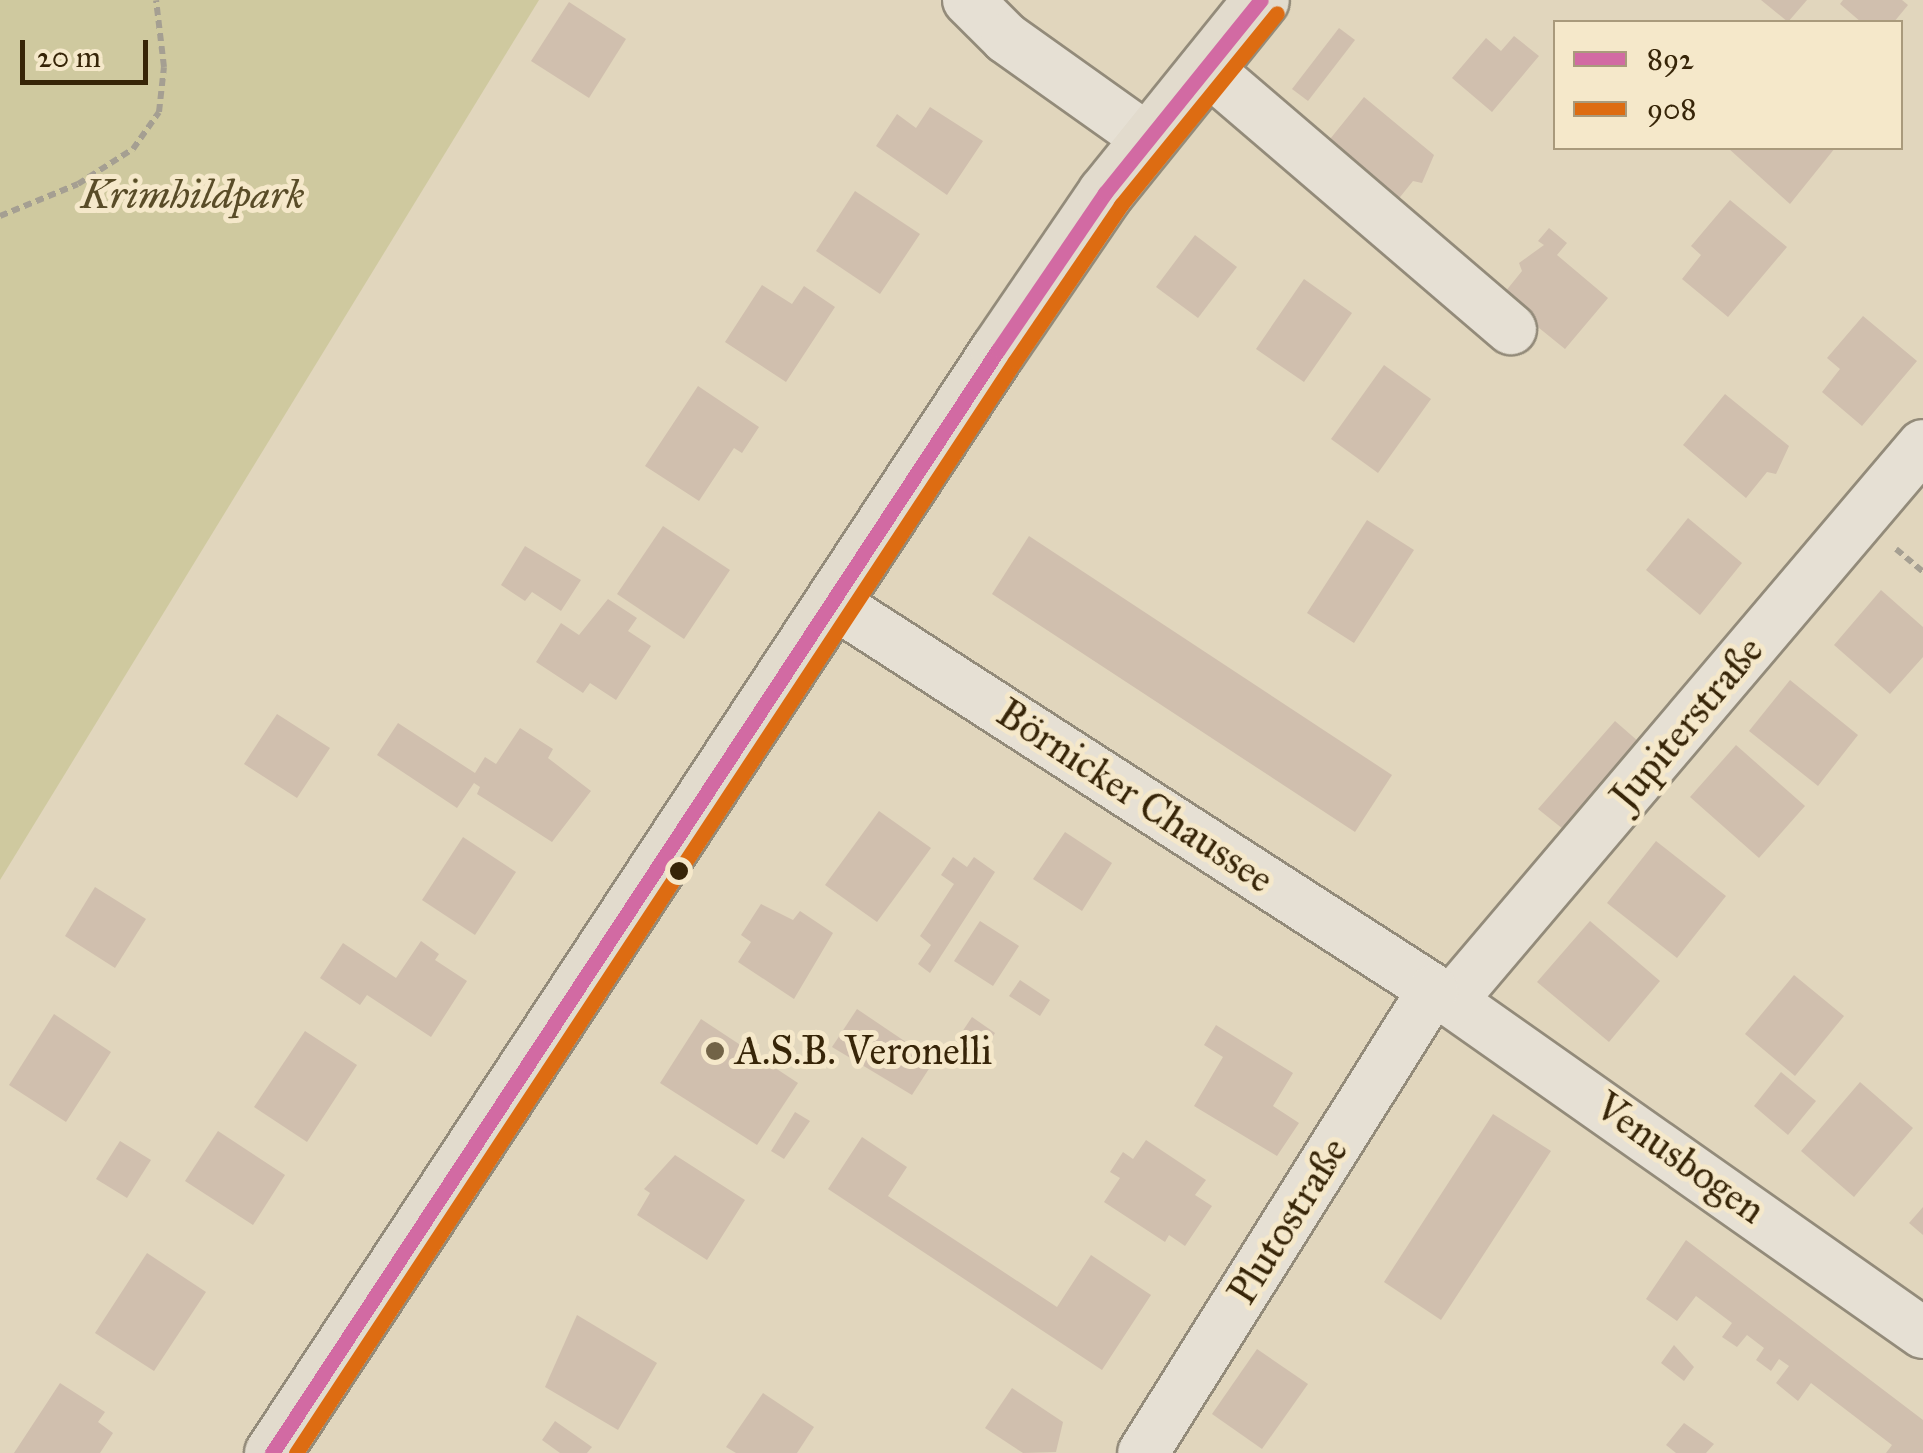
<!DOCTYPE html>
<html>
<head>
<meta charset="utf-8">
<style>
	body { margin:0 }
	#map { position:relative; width:1923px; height:1453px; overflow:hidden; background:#e1d6bd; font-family:"IM FELL Great Primer",serif }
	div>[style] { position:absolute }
	.green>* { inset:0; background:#cfc99f }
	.building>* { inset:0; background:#d0bfae }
	.path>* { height:6px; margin-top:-3px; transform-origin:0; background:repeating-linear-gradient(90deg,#a59f92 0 8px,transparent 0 13px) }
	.roads { filter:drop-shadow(2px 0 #938b7a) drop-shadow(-2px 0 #938b7a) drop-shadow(0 2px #938b7a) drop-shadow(0 -2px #938b7a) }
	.minor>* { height:50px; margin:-25px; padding:0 25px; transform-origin:25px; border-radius:25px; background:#e6e0d4 }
	.major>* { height:55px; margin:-27.5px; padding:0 27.5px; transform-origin:27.5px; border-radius:27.5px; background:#e2dbcd }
	.bus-1>* { height:15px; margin:-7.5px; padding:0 7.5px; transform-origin:7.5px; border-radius:7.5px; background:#d26aa3 }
	.bus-2>* { height:15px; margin:-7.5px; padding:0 7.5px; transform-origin:7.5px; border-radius:7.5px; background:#dd6c12 }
	.dots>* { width:28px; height:28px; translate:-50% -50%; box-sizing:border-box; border:5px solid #f5e8ca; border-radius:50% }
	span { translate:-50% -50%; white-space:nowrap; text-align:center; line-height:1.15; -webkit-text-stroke:10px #f5e8ca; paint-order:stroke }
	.park-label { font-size:40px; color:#594c28; font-style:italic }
	.street-label { font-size:40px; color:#372508 }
	.poi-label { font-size:40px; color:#372508 }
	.left { translate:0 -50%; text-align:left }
	.legend { position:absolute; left:1553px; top:20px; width:350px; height:130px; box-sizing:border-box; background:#f5e8ca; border:2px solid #a99a7c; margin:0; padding:12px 18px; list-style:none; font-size:30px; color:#372508 }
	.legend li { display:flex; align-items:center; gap:20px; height:50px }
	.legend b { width:50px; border:2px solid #a99a7c }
	.scale { position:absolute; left:20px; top:40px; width:128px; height:45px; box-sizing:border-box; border:5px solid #372508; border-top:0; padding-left:12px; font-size:30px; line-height:35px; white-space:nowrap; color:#372508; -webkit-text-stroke:8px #f5e8ca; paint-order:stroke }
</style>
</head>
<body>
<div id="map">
	<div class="green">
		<div style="clip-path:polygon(0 0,539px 0,0 880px)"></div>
	</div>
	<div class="building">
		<div style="clip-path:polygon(1761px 0,1807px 0,1788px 22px)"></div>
		<div style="clip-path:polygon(1843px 0,1902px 0,1908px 5px,1894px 22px,1861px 22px,1840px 4px)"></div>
		<div style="clip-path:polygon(569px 2px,626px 39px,589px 98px,531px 61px)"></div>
		<div style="clip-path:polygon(1339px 28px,1355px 40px,1308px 101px,1292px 89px)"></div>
		<div style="clip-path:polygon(1514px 36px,1539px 56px,1492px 112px,1452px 78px,1486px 38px,1501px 51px)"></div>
		<div style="clip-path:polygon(1364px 97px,1434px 155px,1422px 183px,1413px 181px,1392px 207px,1322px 149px)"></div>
		<div style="clip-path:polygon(930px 107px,983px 141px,947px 195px,876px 146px,897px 114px,916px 128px)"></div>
		<div style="clip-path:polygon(1728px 148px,1835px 148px,1790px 204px)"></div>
		<div style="clip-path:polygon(855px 191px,920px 234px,880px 294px,816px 251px)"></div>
		<div style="clip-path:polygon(1730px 200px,1787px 247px,1728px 317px,1682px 279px,1701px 255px,1691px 246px)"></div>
		<div style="clip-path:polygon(1549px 228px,1567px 243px,1557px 255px,1608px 298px,1565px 349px,1501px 297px,1522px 271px,1519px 263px,1544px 245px,1538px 241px)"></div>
		<div style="clip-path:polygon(1195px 235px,1237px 267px,1198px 318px,1156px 287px)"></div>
		<div style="clip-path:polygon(1304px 279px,1352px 313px,1304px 382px,1256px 349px)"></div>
		<div style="clip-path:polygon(762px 285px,792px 304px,804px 286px,835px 307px,786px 382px,725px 342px)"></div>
		<div style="clip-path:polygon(1863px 316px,1917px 361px,1862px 426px,1822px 392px,1840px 369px,1827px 358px)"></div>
		<div style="clip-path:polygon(1384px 365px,1431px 399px,1378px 473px,1331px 439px)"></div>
		<div style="clip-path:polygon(698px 386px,759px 427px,742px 453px,734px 448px,699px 501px,645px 466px)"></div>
		<div style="clip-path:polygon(1725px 394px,1789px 446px,1776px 474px,1767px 472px,1746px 498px,1683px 445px)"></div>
		<div style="clip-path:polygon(1688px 518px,1742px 563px,1700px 615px,1646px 570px)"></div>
		<div style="clip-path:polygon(1367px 520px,1414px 550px,1354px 643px,1307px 613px)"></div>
		<div style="clip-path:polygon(663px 526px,730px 570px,684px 639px,617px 594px)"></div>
		<div style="clip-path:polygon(1029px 536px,1392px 775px,1355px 832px,992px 594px)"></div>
		<div style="clip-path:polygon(525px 546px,581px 580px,561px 611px,532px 592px,525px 601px,501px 585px)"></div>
		<div style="clip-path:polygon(1881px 590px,1923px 627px,1923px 657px,1890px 694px,1834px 645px)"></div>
		<div style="clip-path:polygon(608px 599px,637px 618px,628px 631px,651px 646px,616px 700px,590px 683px,583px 693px,536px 662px,561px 623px,579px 635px)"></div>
		<div style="clip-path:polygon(1790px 680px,1858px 735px,1818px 786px,1749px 731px)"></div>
		<div style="clip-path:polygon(277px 714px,330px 748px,297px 798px,244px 764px)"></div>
		<div style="clip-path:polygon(1615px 721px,1639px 742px,1563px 829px,1538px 809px)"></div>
		<div style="clip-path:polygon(398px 723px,475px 773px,485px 757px,496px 764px,520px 728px,553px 749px,548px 758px,591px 791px,552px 842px,477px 794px,480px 787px,474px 783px,457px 808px,377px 755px)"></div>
		<div style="clip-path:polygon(1736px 745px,1805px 806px,1759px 858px,1690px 797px)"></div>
		<div style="clip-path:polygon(879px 811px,931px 848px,877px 922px,825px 885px)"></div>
		<div style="clip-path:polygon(1065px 832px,1112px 863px,1082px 911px,1033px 879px)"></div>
		<div style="clip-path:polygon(463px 837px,516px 872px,475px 935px,422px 900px)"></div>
		<div style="clip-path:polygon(1656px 841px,1726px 896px,1677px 958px,1607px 903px)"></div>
		<div style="clip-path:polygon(953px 857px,967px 867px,974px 857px,995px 872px,930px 973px,918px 964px,931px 945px,920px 936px,954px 884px,941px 875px)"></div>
		<div style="clip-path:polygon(95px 887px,146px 919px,115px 968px,65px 936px)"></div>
		<div style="clip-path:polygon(761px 904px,793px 920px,800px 911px,833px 933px,794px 999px,738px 962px,751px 942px,741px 935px)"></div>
		<div style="clip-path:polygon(980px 921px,1019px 946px,993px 986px,954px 961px)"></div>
		<div style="clip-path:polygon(1590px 921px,1660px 981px,1609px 1042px,1537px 982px)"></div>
		<div style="clip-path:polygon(421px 941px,439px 954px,435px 960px,467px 981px,431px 1037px,367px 995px,360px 1005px,320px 978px,343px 943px,396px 978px)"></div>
		<div style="clip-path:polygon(1794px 975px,1844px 1016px,1795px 1076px,1745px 1034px)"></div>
		<div style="clip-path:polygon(1020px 980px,1050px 1000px,1040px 1016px,1009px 996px)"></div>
		<div style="clip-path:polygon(857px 1009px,934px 1061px,912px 1095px,832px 1047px)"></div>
		<div style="clip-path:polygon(54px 1014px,111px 1052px,66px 1122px,9px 1085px)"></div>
		<div style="clip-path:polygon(972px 1017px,995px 1033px,974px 1065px,950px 1050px)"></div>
		<div style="clip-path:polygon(701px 1019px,798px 1083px,757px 1145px,660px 1083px)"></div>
		<div style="clip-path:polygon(1216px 1025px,1293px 1073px,1273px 1106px,1299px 1123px,1277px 1156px,1194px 1106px,1223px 1057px,1204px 1045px)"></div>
		<div style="clip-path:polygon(305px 1031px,357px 1065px,307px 1142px,254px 1107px)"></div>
		<div style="clip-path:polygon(1781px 1072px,1816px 1101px,1788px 1135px,1754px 1106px)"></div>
		<div style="clip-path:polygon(1860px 1082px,1913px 1128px,1854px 1197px,1801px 1151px)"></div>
		<div style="clip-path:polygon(795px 1112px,810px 1121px,784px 1159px,771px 1151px)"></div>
		<div style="clip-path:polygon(1493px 1114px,1551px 1151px,1441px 1320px,1384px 1282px)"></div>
		<div style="clip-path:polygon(218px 1131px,285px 1175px,253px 1225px,185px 1181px)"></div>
		<div style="clip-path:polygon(862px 1137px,907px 1167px,888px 1196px,1057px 1307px,1091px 1255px,1151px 1295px,1102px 1370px,828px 1189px)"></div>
		<div style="clip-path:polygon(1146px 1140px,1206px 1180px,1195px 1195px,1212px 1206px,1185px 1246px,1169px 1235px,1165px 1242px,1104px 1202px,1120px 1178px,1110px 1172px,1123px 1152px,1133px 1159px)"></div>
		<div style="clip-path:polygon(120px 1141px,151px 1160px,127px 1198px,96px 1179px)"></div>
		<div style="clip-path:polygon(675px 1155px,745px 1200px,707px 1260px,637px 1215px,650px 1193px,644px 1189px)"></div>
		<div style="clip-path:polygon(1923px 1207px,1923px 1235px,1909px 1223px)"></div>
		<div style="clip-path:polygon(1686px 1240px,1923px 1420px,1923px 1453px,1886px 1453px,1892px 1445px,1811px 1383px,1798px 1401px,1776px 1383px,1789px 1366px,1779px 1359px,1771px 1371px,1756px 1360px,1764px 1348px,1747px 1335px,1737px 1347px,1722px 1337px,1732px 1323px,1696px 1296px,1677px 1321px,1646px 1299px)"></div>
		<div style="clip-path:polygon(147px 1253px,206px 1292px,154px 1371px,95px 1333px)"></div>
		<div style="clip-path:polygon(577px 1315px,657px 1363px,618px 1430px,545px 1387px)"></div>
		<div style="clip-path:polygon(1674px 1345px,1694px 1367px,1684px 1381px,1661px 1363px)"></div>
		<div style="clip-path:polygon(1257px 1349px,1308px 1384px,1262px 1449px,1212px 1414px)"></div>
		<div style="clip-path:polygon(60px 1383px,105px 1412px,98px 1422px,113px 1433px,100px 1453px,14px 1453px)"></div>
		<div style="clip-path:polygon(1012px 1388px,1063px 1422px,1056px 1452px,1023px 1453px,985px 1428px)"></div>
		<div style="clip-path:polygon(763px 1393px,814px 1427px,797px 1453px,736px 1453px,726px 1447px)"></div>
		<div style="clip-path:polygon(555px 1421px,592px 1447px,587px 1453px,560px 1453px,542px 1440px)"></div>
		<div style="clip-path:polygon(1684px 1423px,1714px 1444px,1706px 1453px,1676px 1453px,1666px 1445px)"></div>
	</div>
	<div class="path">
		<div style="left:0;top:216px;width:84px;rotate:-22.3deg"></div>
		<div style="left:78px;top:184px;width:65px;rotate:-32.5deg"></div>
		<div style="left:133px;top:149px;width:45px;rotate:-54.9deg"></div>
		<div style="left:159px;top:112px;width:45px;rotate:-83.7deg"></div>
		<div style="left:164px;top:67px;width:67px;rotate:-96.8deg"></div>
		<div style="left:1896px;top:549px;width:35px;rotate:40deg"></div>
	</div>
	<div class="roads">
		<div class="minor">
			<div style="left:968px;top:0;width:54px;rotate:45deg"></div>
			<div style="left:1006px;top:38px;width:174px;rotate:35.4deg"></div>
			<div style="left:1205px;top:67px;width:403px;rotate:40.6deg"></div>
			<div style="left:835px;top:604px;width:733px;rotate:32.8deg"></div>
			<div style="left:1451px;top:1001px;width:577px;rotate:35.12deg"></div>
			<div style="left:1451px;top:1001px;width:729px;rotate:-49.67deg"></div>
			<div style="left:1143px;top:1453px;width:546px;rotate:-57.94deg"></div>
		</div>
		<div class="major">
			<div style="left:272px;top:1453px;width:1320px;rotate:-56.65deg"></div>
			<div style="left:998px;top:350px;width:190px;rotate:-55.7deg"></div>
			<div style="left:1105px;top:193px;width:248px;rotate:-51.1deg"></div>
		</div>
	</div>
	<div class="bus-1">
		<div style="left:272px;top:1453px;width:1320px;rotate:-56.65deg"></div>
		<div style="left:998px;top:350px;width:190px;rotate:-55.7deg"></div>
		<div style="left:1105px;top:193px;width:248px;rotate:-51.1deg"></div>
	</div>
	<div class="bus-2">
		<div style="left:296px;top:1453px;width:1307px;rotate:-56.64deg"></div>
		<div style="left:1015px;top:361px;width:189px;rotate:-55.8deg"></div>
		<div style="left:1121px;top:205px;width:247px;rotate:-50.9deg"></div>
	</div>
	<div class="dots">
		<div style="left:679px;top:871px;background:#372508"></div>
		<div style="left:715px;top:1051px;background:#726347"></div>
	</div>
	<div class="park-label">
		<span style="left:193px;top:195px">Krimhildpark</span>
	</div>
	<div class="street-label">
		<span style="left:1687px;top:723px;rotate:-50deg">Jupiterstraße</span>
		<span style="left:1135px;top:796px;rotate:33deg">Börnicker Chaussee</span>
		<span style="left:1680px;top:1158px;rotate:35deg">Venusbogen</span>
		<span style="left:1288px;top:1221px;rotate:-58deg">Plutostraße</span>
	</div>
	<div class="poi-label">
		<span class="left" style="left:735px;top:1051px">A.S.B. Veronelli</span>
	</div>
	<ul class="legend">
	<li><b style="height:12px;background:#d26aa3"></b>892</li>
	<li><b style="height:12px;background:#dd6c12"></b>908</li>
	</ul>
	<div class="scale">20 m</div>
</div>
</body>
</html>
